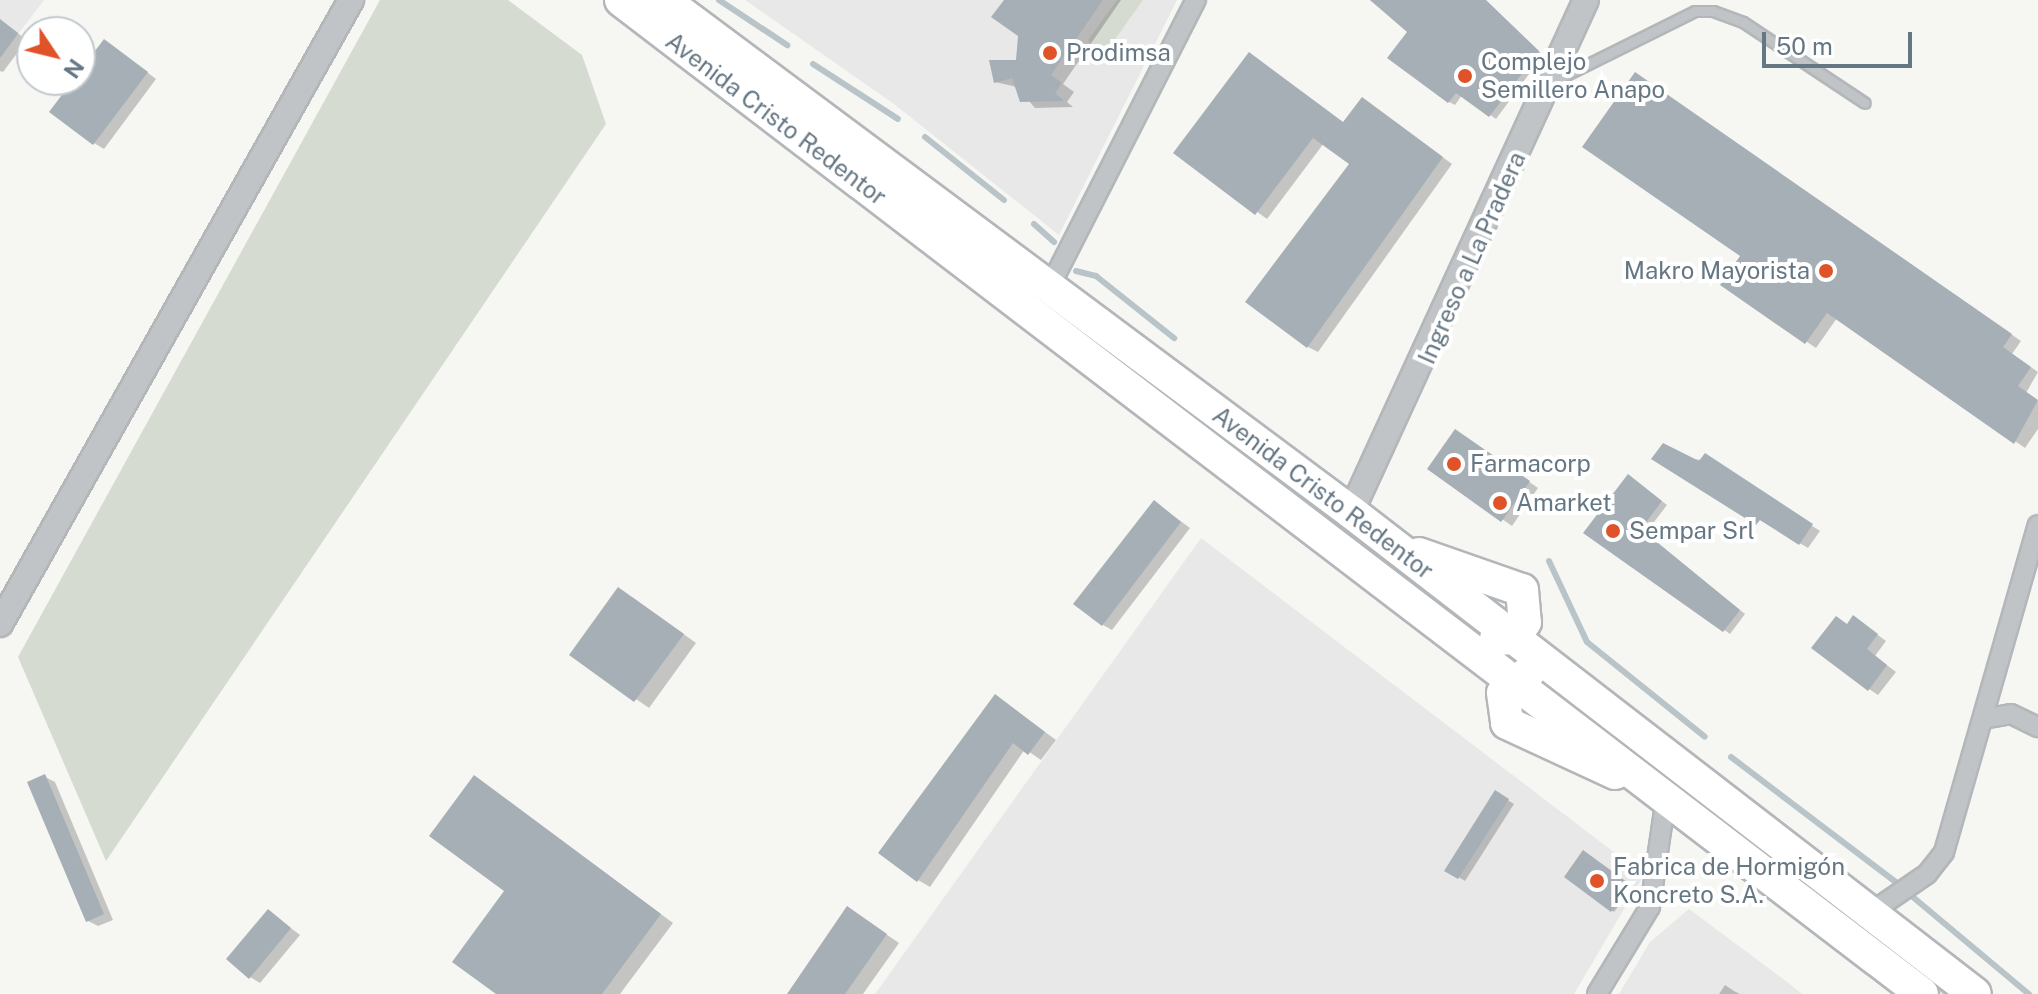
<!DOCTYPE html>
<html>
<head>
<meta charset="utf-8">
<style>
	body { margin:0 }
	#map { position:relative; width:2038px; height:994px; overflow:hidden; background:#f6f6f3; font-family:"Public Sans",sans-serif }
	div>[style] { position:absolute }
	.built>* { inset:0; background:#e7e8e7 }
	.green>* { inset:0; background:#d6dbd2 }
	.shadow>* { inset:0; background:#0003 }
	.stream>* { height:6px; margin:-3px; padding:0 3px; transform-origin:3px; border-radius:3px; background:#b8c4c8 }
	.building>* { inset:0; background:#a6afb5 }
	.roads { filter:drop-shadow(2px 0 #b3b7ba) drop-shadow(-2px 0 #b3b7ba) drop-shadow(0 2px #b3b7ba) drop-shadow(0 -2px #b3b7ba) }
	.service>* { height:9px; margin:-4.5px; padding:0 4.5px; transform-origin:4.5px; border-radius:4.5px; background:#c0c4c7 }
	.minor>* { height:18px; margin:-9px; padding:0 9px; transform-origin:9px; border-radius:9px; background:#c0c4c7 }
	.tertiary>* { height:24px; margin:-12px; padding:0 12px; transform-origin:12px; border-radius:12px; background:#c0c4c7 }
	.trunk>* { height:32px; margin:-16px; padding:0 16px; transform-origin:16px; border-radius:16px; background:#fff }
	.dots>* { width:22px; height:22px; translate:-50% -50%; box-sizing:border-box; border:4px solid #fff; border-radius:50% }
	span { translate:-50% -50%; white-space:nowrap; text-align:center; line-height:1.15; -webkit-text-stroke:8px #fff; paint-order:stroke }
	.poi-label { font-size:24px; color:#667784 }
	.left { translate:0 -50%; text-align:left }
	.right { translate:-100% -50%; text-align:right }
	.street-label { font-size:24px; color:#667784 }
	.north { position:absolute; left:16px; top:16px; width:80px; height:80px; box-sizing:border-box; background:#fff; border:2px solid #c2c9ce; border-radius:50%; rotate:125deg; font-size:22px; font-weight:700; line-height:32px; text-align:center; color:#667784 }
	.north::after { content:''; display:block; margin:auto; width:28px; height:36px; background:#e05329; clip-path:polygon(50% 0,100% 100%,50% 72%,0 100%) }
	.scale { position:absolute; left:1762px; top:32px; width:150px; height:36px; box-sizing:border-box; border:4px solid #667784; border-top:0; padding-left:10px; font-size:24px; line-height:28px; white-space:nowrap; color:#667784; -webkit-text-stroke:6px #fff; paint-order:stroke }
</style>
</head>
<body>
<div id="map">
	<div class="built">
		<div style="clip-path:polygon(0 0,44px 0,0 58px)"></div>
		<div style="clip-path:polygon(745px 0,1177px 0,1059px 235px,894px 104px)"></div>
		<div style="clip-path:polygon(1201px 538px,1644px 875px,1574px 994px,875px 994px)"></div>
		<div style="clip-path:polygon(1689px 909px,1791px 985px,1802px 994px,1619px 994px,1650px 942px)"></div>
	</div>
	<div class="green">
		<div style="clip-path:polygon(380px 0,508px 0,582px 55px,606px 124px,106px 861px,18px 657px)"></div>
		<div style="clip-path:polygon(1117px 0,1143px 0,1108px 49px,1096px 52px,1088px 40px)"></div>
		<div style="clip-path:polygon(1565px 700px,1746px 829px,1952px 994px,1942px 994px)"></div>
	</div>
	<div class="shadow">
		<div style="clip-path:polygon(1006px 0,1121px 0,1063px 84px,1074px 92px,1067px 102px,1073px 107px,1035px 108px,1017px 87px,995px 82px,1017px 62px,1020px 36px)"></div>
		<div style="clip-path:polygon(1370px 0,1482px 0,1543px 55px,1496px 119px,1462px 95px,1455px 105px,1449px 102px,1410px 32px)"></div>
		<div style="clip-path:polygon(0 20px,27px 40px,3px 72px,0 71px)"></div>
		<div style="clip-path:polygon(114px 47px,156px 79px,104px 149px,94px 143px)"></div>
		<div style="clip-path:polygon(1250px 54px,1344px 123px,1372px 105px,1452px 164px,1318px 352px,1308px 347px,1352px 164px,1324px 143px,1267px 219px,1176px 153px)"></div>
		<div style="clip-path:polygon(1645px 80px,2021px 341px,2012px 354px,2038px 372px,2026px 393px,2038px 401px,2038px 429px,2025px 448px,1837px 318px,1816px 348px,1723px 285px,1743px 256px)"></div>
		<div style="clip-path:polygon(1465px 437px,1538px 488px,1512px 526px,1430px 469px)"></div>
		<div style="clip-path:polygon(1654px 458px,1713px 460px,1820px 531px,1808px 548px)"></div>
		<div style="clip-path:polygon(1634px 480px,1667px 505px,1645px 534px,1745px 614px,1730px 634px,1586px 532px)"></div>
		<div style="clip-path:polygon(1164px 509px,1190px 528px,1112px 630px,1103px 625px)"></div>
		<div style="clip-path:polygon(632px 597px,696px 643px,649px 708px,572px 655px)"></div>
		<div style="clip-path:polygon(1863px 624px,1886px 641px,1875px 656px,1896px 672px,1878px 695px,1869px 689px,1848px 626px)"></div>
		<div style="clip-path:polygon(1007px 704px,1056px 740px,1041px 760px,1025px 749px,930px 887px,918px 880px)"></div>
		<div style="clip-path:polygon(45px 777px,55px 782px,113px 920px,98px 926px,88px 921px)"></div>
		<div style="clip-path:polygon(488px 786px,673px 923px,620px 994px,499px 994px,507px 891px)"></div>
		<div style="clip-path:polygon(1496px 793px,1514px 804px,1465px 881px,1447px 870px)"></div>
		<div style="clip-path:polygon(1583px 853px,1632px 888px,1614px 912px,1566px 877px)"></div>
		<div style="clip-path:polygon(268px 911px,300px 935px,260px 983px,250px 977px)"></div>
		<div style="clip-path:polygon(861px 917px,899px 943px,863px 994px,789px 994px)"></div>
		<div style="clip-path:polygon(1725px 985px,1734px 991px,1740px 994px,1719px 994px)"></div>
	</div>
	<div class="stream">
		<div style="left:719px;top:0;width:82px;rotate:33.5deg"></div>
		<div style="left:813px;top:64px;width:101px;rotate:32.9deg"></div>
		<div style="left:925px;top:137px;width:101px;rotate:38.6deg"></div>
		<div style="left:1034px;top:224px;width:27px;rotate:42deg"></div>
		<div style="left:1076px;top:271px;width:21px;rotate:14deg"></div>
		<div style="left:1096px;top:276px;width:100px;rotate:38.5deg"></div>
		<div style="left:1549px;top:561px;width:89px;rotate:64.9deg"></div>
		<div style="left:1587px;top:642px;width:151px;rotate:38.8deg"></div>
		<div style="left:1731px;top:757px;width:208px;rotate:37.2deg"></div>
		<div style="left:1914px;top:898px;width:150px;rotate:39.9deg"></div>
	</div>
	<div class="building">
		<div style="clip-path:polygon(1004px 0,1103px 0,1051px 75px,1062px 83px,1055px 93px,1064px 101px,1020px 102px,1012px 78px,994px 83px,989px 60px,1016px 60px,1018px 36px,991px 17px)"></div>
		<div style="clip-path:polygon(1370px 0,1486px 0,1539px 51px,1489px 117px,1456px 93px,1448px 103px,1387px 58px,1407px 32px)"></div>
		<div style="clip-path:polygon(0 19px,18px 33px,0 58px)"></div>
		<div style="clip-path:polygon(104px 39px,148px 72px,93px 145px,49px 112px)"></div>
		<div style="clip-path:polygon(1249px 52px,1343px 122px,1362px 97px,1443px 157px,1307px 348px,1245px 302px,1349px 164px,1313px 138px,1255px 215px,1173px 153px)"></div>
		<div style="clip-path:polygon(1635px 72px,2012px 334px,2003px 347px,2031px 367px,2018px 386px,2038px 400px,2014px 444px,1827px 313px,1805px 344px,1720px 285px,1740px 256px,1582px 147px)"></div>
		<div style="clip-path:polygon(1455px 429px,1530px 481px,1501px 522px,1427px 469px)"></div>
		<div style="clip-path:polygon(1663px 443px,1699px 461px,1705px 453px,1813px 524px,1799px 545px,1760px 520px,1756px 525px,1651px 459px)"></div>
		<div style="clip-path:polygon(1628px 474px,1662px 501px,1641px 529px,1740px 610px,1723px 632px,1583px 533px)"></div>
		<div style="clip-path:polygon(1154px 500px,1181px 522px,1102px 626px,1073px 604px)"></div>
		<div style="clip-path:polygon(618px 587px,684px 634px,634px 702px,569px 655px)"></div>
		<div style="clip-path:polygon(1853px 615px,1878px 634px,1867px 649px,1887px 665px,1868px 691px,1811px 648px,1836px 616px,1847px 624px)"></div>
		<div style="clip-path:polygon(995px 694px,1045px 732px,1028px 755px,1013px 743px,917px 882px,878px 853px)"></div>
		<div style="clip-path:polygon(45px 774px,104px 914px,86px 922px,27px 782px)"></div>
		<div style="clip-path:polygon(474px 775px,661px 914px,602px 994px,496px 994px,452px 962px,504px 891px,429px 836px)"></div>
		<div style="clip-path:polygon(1495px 790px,1509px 799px,1458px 879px,1444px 871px)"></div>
		<div style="clip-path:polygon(1583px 850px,1631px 885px,1611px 912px,1564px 877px)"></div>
		<div style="clip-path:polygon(847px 906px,887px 934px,845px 994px,787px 994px)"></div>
		<div style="clip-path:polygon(268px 909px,291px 928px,249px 979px,226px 959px)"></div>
	</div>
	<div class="roads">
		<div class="service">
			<div style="left:1556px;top:80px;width:155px;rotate:-26.4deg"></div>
			<div style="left:1695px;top:11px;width:18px"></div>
			<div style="left:1713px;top:11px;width:32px;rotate:20deg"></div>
			<div style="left:1743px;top:22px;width:146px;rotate:33.6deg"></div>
		</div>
		<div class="minor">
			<div style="left:1048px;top:290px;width:326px;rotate:-63deg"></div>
			<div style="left:1983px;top:719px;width:28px;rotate:-10deg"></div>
			<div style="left:2011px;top:714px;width:30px;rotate:26deg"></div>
			<div style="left:1870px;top:913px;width:69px;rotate:-34.4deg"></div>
			<div style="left:1927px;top:874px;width:28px;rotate:-52deg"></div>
			<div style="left:1944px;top:852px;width:340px;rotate:-74deg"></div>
			<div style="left:1597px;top:994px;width:102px;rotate:-58.7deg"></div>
			<div style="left:1650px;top:907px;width:111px;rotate:-81.7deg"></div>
		</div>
		<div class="tertiary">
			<div style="left:1351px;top:512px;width:563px;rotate:-65.35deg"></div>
			<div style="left:0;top:624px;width:716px;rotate:-60.64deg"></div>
		</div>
		<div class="trunk">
			<div style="left:621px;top:0;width:1637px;rotate:37.38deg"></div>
			<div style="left:664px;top:0;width:857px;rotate:36.7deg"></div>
			<div style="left:1351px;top:512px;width:788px;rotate:37.68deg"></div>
			<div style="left:1419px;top:554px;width:109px;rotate:19.3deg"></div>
			<div style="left:1522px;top:590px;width:32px;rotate:85deg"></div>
			<div style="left:1525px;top:622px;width:19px;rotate:125deg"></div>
			<div style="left:1514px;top:638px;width:18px;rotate:177deg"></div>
			<div style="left:1529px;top:672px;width:33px;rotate:141deg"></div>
			<div style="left:1503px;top:693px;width:30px;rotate:82deg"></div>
			<div style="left:1507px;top:723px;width:119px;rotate:24.8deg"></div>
		</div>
	</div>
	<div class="dots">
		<div style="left:1050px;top:53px;background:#e05329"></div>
		<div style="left:1465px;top:76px;background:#e05329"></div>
		<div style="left:1826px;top:271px;background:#e05329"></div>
		<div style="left:1454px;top:464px;background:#e05329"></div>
		<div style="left:1500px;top:503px;background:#e05329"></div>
		<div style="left:1613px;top:531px;background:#e05329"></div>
		<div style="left:1597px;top:881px;background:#e05329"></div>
	</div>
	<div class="poi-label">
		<span class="left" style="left:1066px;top:53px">Prodimsa</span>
		<span class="left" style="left:1481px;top:76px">Complejo<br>Semillero Anapo</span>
		<span class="right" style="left:1810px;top:271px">Makro Mayorista</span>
		<span class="left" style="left:1470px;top:464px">Farmacorp</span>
		<span class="left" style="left:1516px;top:503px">Amarket</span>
		<span class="left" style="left:1629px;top:531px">Sempar Srl</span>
		<span class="left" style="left:1613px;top:881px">Fabrica de Hormigón<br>Koncreto S.A.</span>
	</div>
	<div class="street-label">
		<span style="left:776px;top:119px;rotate:37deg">Avenida Cristo Redentor</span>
		<span style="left:1472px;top:258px;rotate:-66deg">Ingreso a La Pradera</span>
		<span style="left:1323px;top:493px;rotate:37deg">Avenida Cristo Redentor</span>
	</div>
	<div class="north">N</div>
	<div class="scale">50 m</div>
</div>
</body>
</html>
